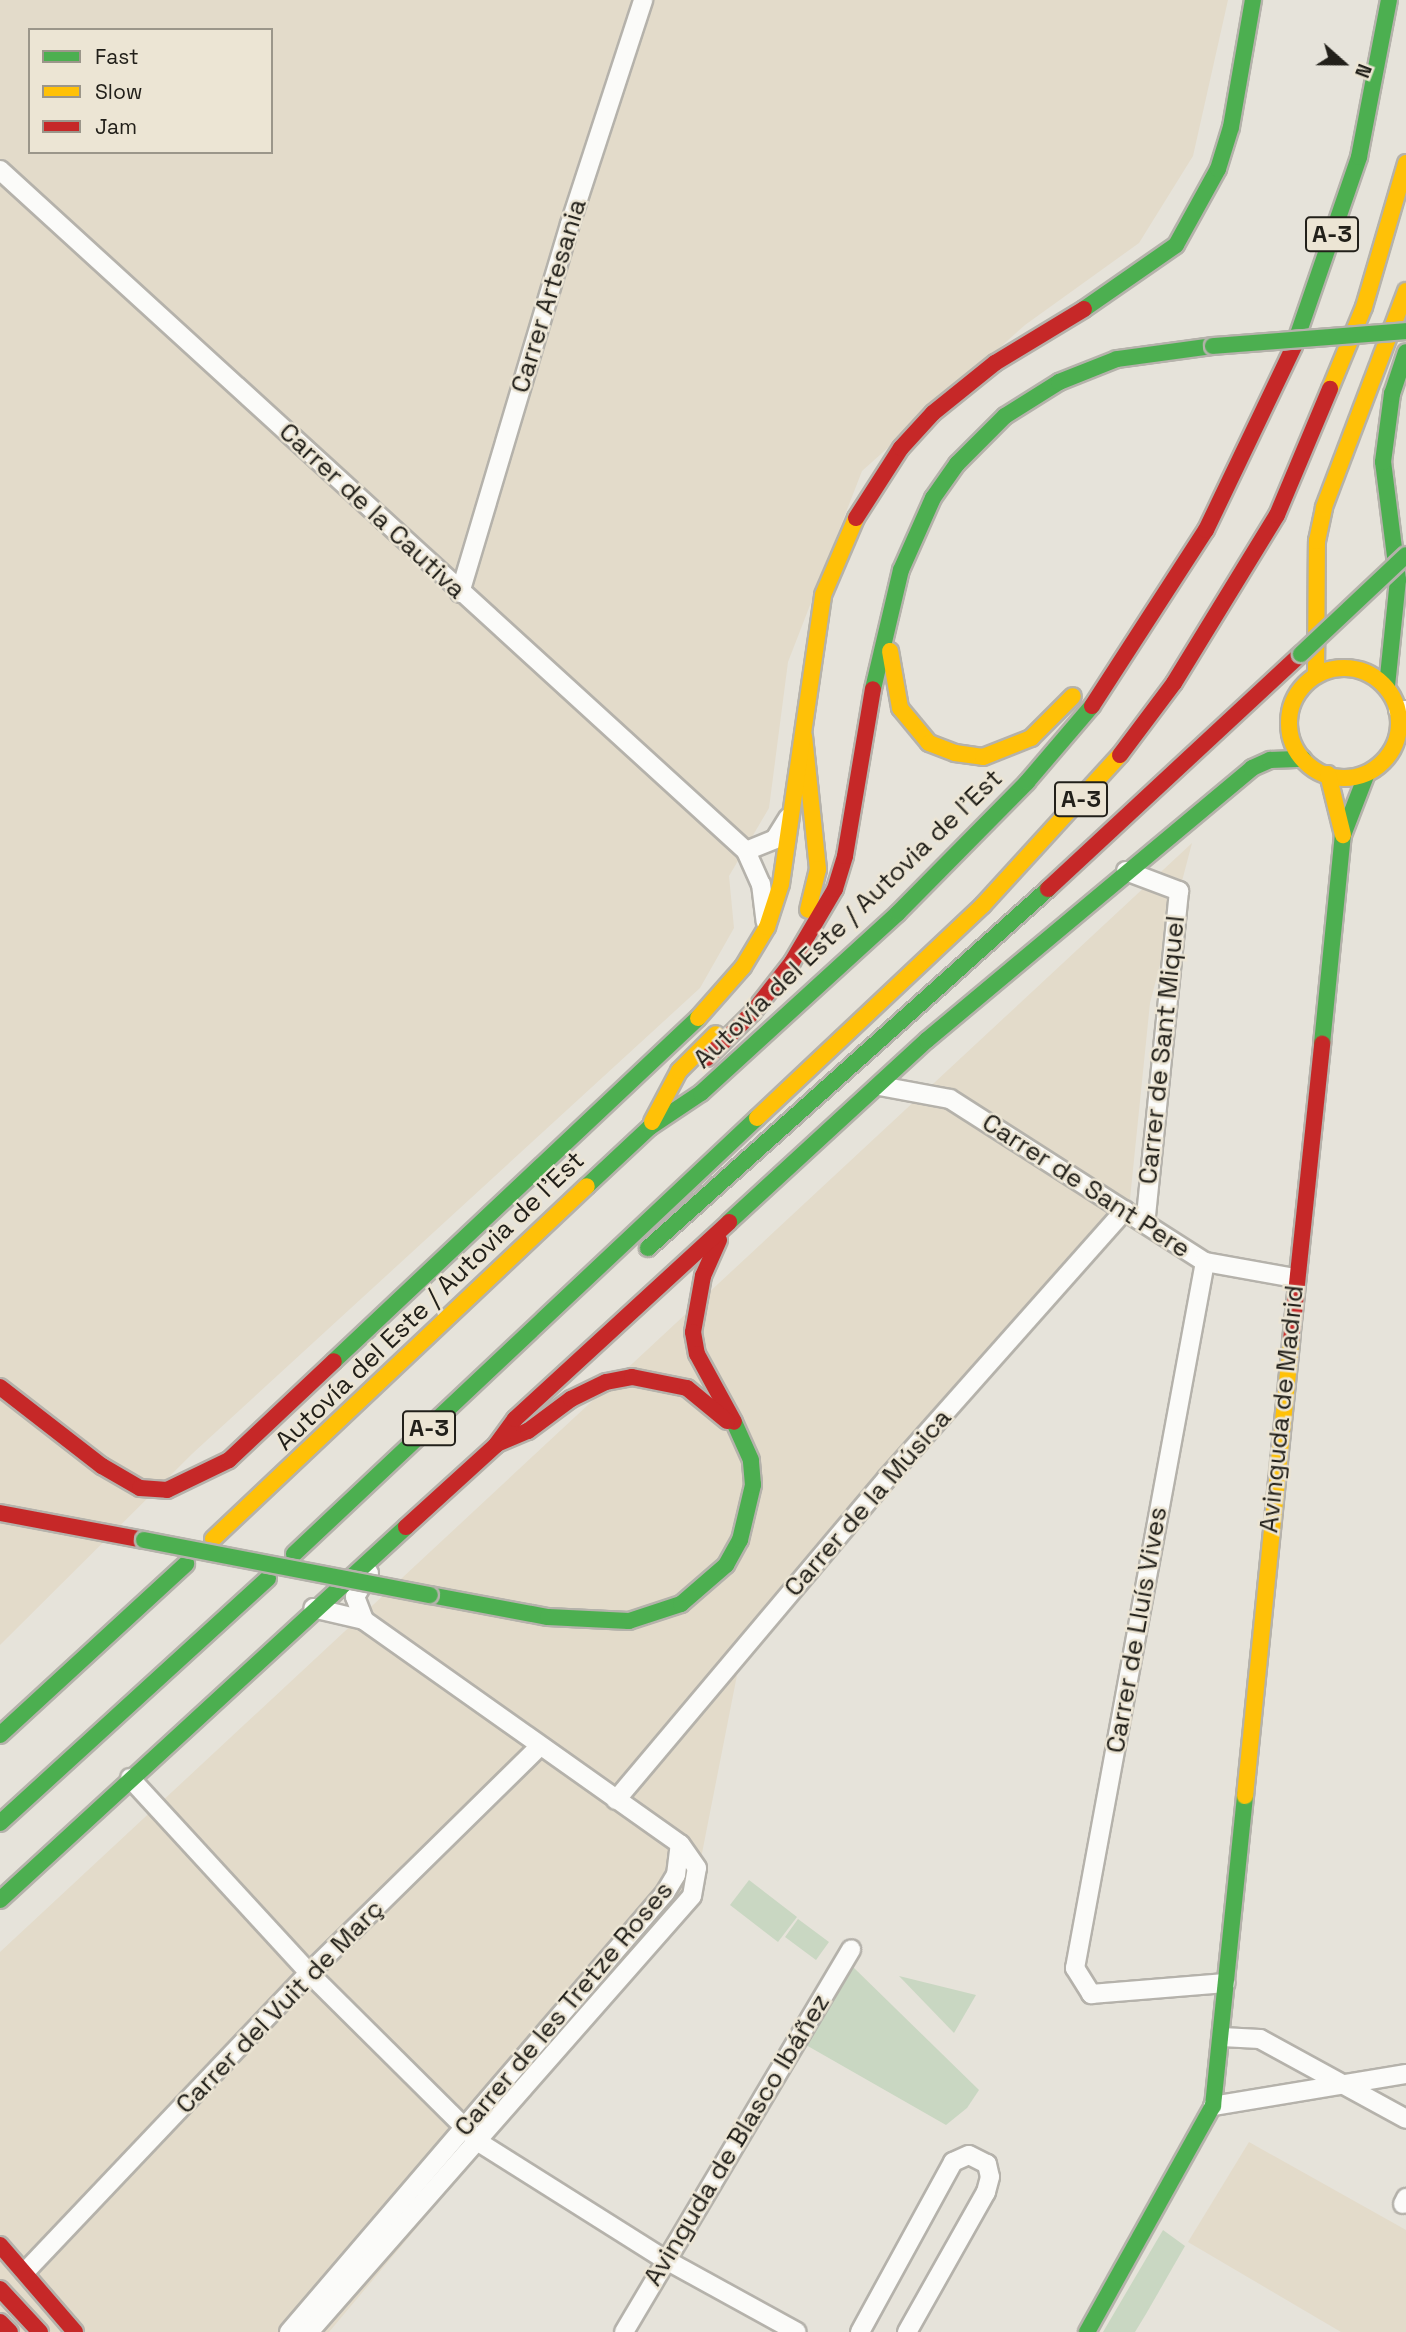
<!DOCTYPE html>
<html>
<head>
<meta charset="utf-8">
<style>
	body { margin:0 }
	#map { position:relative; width:1406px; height:2332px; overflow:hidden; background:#e6e3da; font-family:"Space Grotesk",sans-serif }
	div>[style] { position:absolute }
	.built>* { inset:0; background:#e3dbca }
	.green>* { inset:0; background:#c9d7c2 }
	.roads { filter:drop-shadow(2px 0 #b5b2ab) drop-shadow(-2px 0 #b5b2ab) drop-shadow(0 2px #b5b2ab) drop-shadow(0 -2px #b5b2ab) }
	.street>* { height:18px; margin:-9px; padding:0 9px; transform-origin:9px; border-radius:9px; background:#fbfbf9 }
	.fast>* { height:16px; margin:-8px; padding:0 8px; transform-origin:8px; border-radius:8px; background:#4caf50 }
	.slow>* { height:16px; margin:-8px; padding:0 8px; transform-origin:8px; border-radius:8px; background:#ffc107 }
	.slow>.ring { margin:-8px; padding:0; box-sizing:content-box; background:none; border:16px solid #ffc107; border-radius:50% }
	.jam>* { height:16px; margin:-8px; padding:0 8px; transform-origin:8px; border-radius:8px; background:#c62828 }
	.bridges { filter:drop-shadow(2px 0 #b5b2ab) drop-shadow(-2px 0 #b5b2ab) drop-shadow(0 2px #b5b2ab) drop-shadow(0 -2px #b5b2ab) }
	.fast-bridge>* { height:16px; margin:-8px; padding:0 8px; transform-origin:8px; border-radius:8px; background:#4caf50 }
	span { translate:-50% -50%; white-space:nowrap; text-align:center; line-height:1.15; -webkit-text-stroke:5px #ece5d4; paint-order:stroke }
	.shield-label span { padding:2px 5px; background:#ece5d4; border:2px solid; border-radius:5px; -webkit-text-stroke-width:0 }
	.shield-label { font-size:24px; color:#22201a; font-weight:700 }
	.street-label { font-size:26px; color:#22201a }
	.legend { position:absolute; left:28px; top:28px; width:245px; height:126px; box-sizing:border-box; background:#ece5d4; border:2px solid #9b968a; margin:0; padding:9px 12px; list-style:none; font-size:21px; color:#22201a }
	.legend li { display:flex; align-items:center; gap:14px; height:35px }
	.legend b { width:35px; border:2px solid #9b968a }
	.north { position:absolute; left:1308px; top:28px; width:70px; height:70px; -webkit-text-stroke:5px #ece5d4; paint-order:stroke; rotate:111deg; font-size:19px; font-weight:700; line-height:28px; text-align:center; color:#22201a }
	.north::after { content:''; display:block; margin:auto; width:24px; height:32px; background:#22201a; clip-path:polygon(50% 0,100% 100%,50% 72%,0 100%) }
</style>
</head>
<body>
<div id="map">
	<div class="built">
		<div style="clip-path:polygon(evenodd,0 0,1228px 0,1193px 156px,1139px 243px,1025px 325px,862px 471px,788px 662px,769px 808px,729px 876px,734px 928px,700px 988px,193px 1453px,0 1645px,0 0,30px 30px,271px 30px,271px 152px,30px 152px,30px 30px)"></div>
		<div style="clip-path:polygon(1192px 843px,1150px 1003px,1130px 1199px,739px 1665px,693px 1899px,329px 2332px,0 2332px,0 1952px)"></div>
		<div style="clip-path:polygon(1249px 2142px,1406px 2230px,1406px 2332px,1341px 2332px,1188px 2242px)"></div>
	</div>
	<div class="green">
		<div style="clip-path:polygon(749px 1880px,797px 1917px,778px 1942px,730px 1905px)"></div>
		<div style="clip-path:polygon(798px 1919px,829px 1942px,816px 1960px,785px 1937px)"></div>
		<div style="clip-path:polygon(851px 1965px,979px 2090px,967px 2108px,946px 2125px,806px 2045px)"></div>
		<div style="clip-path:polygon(899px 1976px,976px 1995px,954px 2033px)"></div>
		<div style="clip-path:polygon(1163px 2230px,1185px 2246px,1146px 2314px,1135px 2332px,1103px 2332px)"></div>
	</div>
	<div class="roads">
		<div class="street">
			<div style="left:0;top:170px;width:1010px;rotate:42.39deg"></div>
			<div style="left:746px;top:851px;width:36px;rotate:66deg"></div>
			<div style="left:761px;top:884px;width:38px;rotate:83deg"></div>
			<div style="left:460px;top:593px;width:385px;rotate:-73.4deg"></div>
			<div style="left:570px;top:224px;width:236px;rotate:-71.9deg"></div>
			<div style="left:1398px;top:710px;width:8px"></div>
			<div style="left:746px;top:851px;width:31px;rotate:-22deg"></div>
			<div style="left:775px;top:839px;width:25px;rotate:-58deg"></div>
			<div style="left:1126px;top:871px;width:57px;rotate:20.7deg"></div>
			<div style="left:1179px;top:891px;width:334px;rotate:95.8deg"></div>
			<div style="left:880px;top:1086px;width:71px;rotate:10.5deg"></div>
			<div style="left:950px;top:1099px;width:303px;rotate:32.6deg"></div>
			<div style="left:1205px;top:1262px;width:91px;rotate:10.1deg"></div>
			<div style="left:1205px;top:1262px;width:718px;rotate:100.43deg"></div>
			<div style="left:1075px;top:1968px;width:31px;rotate:58deg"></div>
			<div style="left:1091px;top:1994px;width:135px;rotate:-4.7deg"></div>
			<div style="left:364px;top:1620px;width:25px;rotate:-111deg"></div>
			<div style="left:355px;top:1597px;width:28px;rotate:-60deg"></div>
			<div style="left:130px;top:1778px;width:265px;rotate:47.4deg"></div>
			<div style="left:309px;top:1973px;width:241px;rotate:44.8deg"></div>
			<div style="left:480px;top:2143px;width:220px;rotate:32.2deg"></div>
			<div style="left:666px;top:2260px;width:149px;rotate:28.8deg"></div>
			<div style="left:616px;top:1800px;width:421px;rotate:-49.9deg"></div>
			<div style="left:887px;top:1478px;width:358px;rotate:-48.4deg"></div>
			<div style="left:1222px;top:2037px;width:38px;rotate:3deg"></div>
			<div style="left:1260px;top:2039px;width:166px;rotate:28.7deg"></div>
			<div style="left:1213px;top:2106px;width:196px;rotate:-9.4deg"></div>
			<div style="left:1403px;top:2204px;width:7px;rotate:-63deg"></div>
			<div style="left:25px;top:2272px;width:412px;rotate:-46.5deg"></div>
			<div style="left:309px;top:1973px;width:324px;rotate:-44.5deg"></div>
			<div style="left:289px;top:2332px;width:578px;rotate:-49.42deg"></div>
			<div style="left:665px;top:1893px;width:21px;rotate:-59deg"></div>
			<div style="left:676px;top:1875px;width:31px;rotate:-83deg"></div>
			<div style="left:309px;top:2332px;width:580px;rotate:-48.7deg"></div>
			<div style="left:692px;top:1896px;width:28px;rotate:-80deg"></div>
			<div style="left:697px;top:1868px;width:29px;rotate:-125deg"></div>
			<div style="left:680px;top:1844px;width:387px;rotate:-144.7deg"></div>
			<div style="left:364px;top:1620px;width:52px;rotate:-166.8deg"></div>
			<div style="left:624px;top:2332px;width:445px;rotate:-59.3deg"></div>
			<div style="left:860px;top:2332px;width:194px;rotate:-61.3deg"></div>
			<div style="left:953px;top:2162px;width:17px;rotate:-24deg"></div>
			<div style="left:969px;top:2155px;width:20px;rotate:27deg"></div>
			<div style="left:987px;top:2164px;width:13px;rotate:77deg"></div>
			<div style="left:990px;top:2177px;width:16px;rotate:105deg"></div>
			<div style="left:986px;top:2192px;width:161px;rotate:119.4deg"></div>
		</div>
		<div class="fast">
			<div style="left:1084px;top:309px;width:112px;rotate:-34.8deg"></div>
			<div style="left:1176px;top:245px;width:87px;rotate:-61.1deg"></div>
			<div style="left:1218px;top:169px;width:44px;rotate:-72.8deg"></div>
			<div style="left:1231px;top:127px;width:129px;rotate:-80.2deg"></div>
			<div style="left:1294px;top:346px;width:200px;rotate:-71deg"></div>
			<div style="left:1359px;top:157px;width:160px;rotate:-79.2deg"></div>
			<div style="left:1387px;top:686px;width:107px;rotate:-84.1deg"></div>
			<div style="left:1398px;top:580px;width:119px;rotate:-97.2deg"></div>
			<div style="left:1383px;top:462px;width:69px;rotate:-82.5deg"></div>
			<div style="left:1392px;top:394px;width:44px;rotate:-71.6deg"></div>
			<div style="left:873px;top:689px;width:122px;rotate:-76.8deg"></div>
			<div style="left:901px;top:570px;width:79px;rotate:-66deg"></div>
			<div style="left:933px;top:498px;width:42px;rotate:-54.8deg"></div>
			<div style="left:957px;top:464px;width:68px;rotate:-45deg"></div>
			<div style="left:1005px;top:416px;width:64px;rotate:-32.2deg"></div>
			<div style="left:1059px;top:382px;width:62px;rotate:-21.6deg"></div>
			<div style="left:1117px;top:359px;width:97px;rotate:-7.7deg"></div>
			<div style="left:1322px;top:1044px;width:210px;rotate:-84.3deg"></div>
			<div style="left:1343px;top:835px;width:66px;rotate:-68.8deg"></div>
			<div style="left:587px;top:1186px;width:86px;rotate:-43.1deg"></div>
			<div style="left:650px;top:1127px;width:61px;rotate:-33.7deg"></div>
			<div style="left:701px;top:1093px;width:267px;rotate:-42.4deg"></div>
			<div style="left:898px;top:913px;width:184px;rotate:-45.4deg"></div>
			<div style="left:1027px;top:782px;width:100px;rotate:-49.5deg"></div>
			<div style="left:729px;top:1222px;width:269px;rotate:-42.6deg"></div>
			<div style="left:927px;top:1040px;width:424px;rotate:-39.9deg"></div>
			<div style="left:1252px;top:768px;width:20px;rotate:-24deg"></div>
			<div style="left:1270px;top:760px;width:33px;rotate:-2deg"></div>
			<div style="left:648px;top:1248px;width:537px;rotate:-41.91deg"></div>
			<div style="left:334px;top:1361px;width:500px;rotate:-43.3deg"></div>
			<div style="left:294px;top:1554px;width:636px;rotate:-43.28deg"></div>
			<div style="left:430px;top:1595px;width:120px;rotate:10.6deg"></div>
			<div style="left:548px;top:1617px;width:81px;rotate:2.8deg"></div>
			<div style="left:629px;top:1621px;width:55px;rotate:-18.1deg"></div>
			<div style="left:681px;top:1604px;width:60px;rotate:-40.9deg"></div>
			<div style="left:726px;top:1565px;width:29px;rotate:-61deg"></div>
			<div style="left:740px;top:1540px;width:57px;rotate:-76.7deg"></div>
			<div style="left:753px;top:1485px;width:25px;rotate:-95deg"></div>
			<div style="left:751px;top:1460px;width:42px;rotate:-114.1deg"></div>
			<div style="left:0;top:1735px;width:253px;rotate:-42.6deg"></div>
			<div style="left:0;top:1823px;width:363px;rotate:-42.4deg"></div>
			<div style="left:0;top:1900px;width:551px;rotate:-42.57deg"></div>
			<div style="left:1087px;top:2332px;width:259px;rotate:-60.9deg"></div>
			<div style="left:1213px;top:2106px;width:312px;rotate:-84.1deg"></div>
		</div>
		<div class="slow">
			<div style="left:1330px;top:389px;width:89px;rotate:-67.5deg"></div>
			<div style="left:1364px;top:307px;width:150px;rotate:-73.7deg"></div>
			<div style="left:890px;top:651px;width:58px;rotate:80deg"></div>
			<div style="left:900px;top:708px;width:45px;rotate:50.4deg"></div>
			<div style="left:929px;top:743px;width:28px;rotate:21deg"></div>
			<div style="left:955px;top:753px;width:28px;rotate:8deg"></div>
			<div style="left:983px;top:757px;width:52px;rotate:-21.6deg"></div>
			<div style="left:1031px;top:738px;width:59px;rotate:-45deg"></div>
			<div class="ring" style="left:1289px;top:668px;width:94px;height:94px"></div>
			<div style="left:1316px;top:675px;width:134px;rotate:-89.6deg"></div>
			<div style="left:1317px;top:541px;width:35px;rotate:-78deg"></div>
			<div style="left:1324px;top:507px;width:231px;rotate:-69.2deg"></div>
			<div style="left:804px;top:736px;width:134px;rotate:84deg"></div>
			<div style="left:818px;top:869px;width:42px;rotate:103.7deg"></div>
			<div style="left:1328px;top:774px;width:63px;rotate:76.2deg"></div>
			<div style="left:698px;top:1018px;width:68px;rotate:-48.6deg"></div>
			<div style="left:743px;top:967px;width:47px;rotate:-59deg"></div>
			<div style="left:767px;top:927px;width:45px;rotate:-72deg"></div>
			<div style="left:781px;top:884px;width:292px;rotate:-81.7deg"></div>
			<div style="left:823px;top:595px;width:84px;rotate:-66.8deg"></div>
			<div style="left:757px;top:1118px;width:311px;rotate:-43.3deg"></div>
			<div style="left:983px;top:905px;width:203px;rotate:-47.6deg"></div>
			<div style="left:652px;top:1122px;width:58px;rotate:-62.1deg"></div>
			<div style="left:679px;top:1071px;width:52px;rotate:-45deg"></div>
			<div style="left:213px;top:1539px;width:514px;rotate:-43.35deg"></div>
			<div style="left:1245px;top:1796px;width:457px;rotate:-84.2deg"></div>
		</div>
		<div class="jam">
			<div style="left:856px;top:518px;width:83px;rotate:-57.3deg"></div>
			<div style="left:901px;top:448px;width:47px;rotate:-47.6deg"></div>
			<div style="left:933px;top:413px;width:80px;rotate:-38.9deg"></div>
			<div style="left:995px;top:363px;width:104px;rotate:-31.2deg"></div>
			<div style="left:1092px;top:706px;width:210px;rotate:-57.1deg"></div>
			<div style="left:1206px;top:530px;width:204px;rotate:-64.4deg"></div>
			<div style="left:1120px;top:755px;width:90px;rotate:-53.1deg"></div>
			<div style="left:1174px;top:683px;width:197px;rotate:-58.5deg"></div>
			<div style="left:1277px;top:515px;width:137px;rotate:-67.2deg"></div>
			<div style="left:1048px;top:889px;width:345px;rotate:-42.9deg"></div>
			<div style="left:707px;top:1058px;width:65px;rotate:-45deg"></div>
			<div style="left:753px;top:1012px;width:63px;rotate:-52deg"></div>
			<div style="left:792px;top:962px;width:85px;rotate:-59.5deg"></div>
			<div style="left:835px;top:889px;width:34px;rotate:-73deg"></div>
			<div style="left:845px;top:856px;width:169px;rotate:-80.5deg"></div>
			<div style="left:719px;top:1240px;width:39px;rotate:114deg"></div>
			<div style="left:703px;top:1276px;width:57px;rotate:100.1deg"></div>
			<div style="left:693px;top:1332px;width:22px;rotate:80deg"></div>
			<div style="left:697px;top:1354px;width:77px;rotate:61.4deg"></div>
			<div style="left:1291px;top:1341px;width:299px;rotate:-84deg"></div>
			<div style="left:0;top:1387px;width:129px;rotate:37.8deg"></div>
			<div style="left:102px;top:1466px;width:44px;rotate:30.1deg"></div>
			<div style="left:140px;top:1488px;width:27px;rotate:4deg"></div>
			<div style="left:167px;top:1490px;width:69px;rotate:-25.8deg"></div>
			<div style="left:229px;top:1460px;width:144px;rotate:-43.3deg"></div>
			<div style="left:497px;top:1444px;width:34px;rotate:-23deg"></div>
			<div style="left:528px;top:1431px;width:54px;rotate:-36.7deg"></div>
			<div style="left:571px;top:1399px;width:39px;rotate:-26deg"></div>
			<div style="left:606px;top:1382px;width:26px;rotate:-11deg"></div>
			<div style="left:632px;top:1377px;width:56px;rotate:11.3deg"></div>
			<div style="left:687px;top:1388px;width:52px;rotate:39.5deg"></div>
			<div style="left:0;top:1513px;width:147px;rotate:10.6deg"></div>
			<div style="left:406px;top:1527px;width:122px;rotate:-42.3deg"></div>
			<div style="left:496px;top:1445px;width:32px;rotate:-54deg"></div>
			<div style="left:515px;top:1419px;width:291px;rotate:-42.6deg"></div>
			<div style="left:0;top:2245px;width:115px;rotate:49.2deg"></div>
			<div style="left:0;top:2289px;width:59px;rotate:47.1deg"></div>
			<div style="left:0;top:2322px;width:14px;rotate:45deg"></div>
		</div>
	</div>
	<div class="bridges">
		<div class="fast-bridge">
			<div style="left:1213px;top:346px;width:194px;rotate:-4.4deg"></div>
			<div style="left:1301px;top:654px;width:144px;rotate:-43.3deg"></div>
			<div style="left:144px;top:1540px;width:291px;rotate:10.9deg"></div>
		</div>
	</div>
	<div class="shield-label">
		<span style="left:1332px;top:234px">A-3</span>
		<span style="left:1081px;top:799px">A-3</span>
		<span style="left:429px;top:1428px">A-3</span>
	</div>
	<div class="street-label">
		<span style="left:549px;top:296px;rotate:-73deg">Carrer Artesania</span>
		<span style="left:372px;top:511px;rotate:43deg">Carrer de la Cautiva</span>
		<span style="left:848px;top:919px;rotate:-44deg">Autovía del Este / Autovia de l'Est</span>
		<span style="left:1162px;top:1050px;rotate:-84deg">Carrer de Sant Miquel</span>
		<span style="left:1086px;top:1186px;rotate:33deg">Carrer de Sant Pere</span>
		<span style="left:430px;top:1301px;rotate:-44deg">Autovía del Este / Autovia de l'Est</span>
		<span style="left:1282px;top:1409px;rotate:-84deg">Avinguda de Madrid</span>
		<span style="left:868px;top:1503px;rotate:-49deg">Carrer de la Música</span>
		<span style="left:1137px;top:1630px;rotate:-80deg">Carrer de Lluís Vives</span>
		<span style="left:280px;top:2007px;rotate:-46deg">Carrer del Vuit de Març</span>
		<span style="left:564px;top:2009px;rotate:-50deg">Carrer de les Tretze Roses</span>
		<span style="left:737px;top:2140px;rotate:-59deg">Avinguda de Blasco Ibáñez</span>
	</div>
	<ul class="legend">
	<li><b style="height:9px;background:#4caf50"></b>Fast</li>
	<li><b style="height:9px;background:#ffc107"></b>Slow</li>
	<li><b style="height:9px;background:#c62828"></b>Jam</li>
	</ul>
	<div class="north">N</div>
</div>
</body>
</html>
